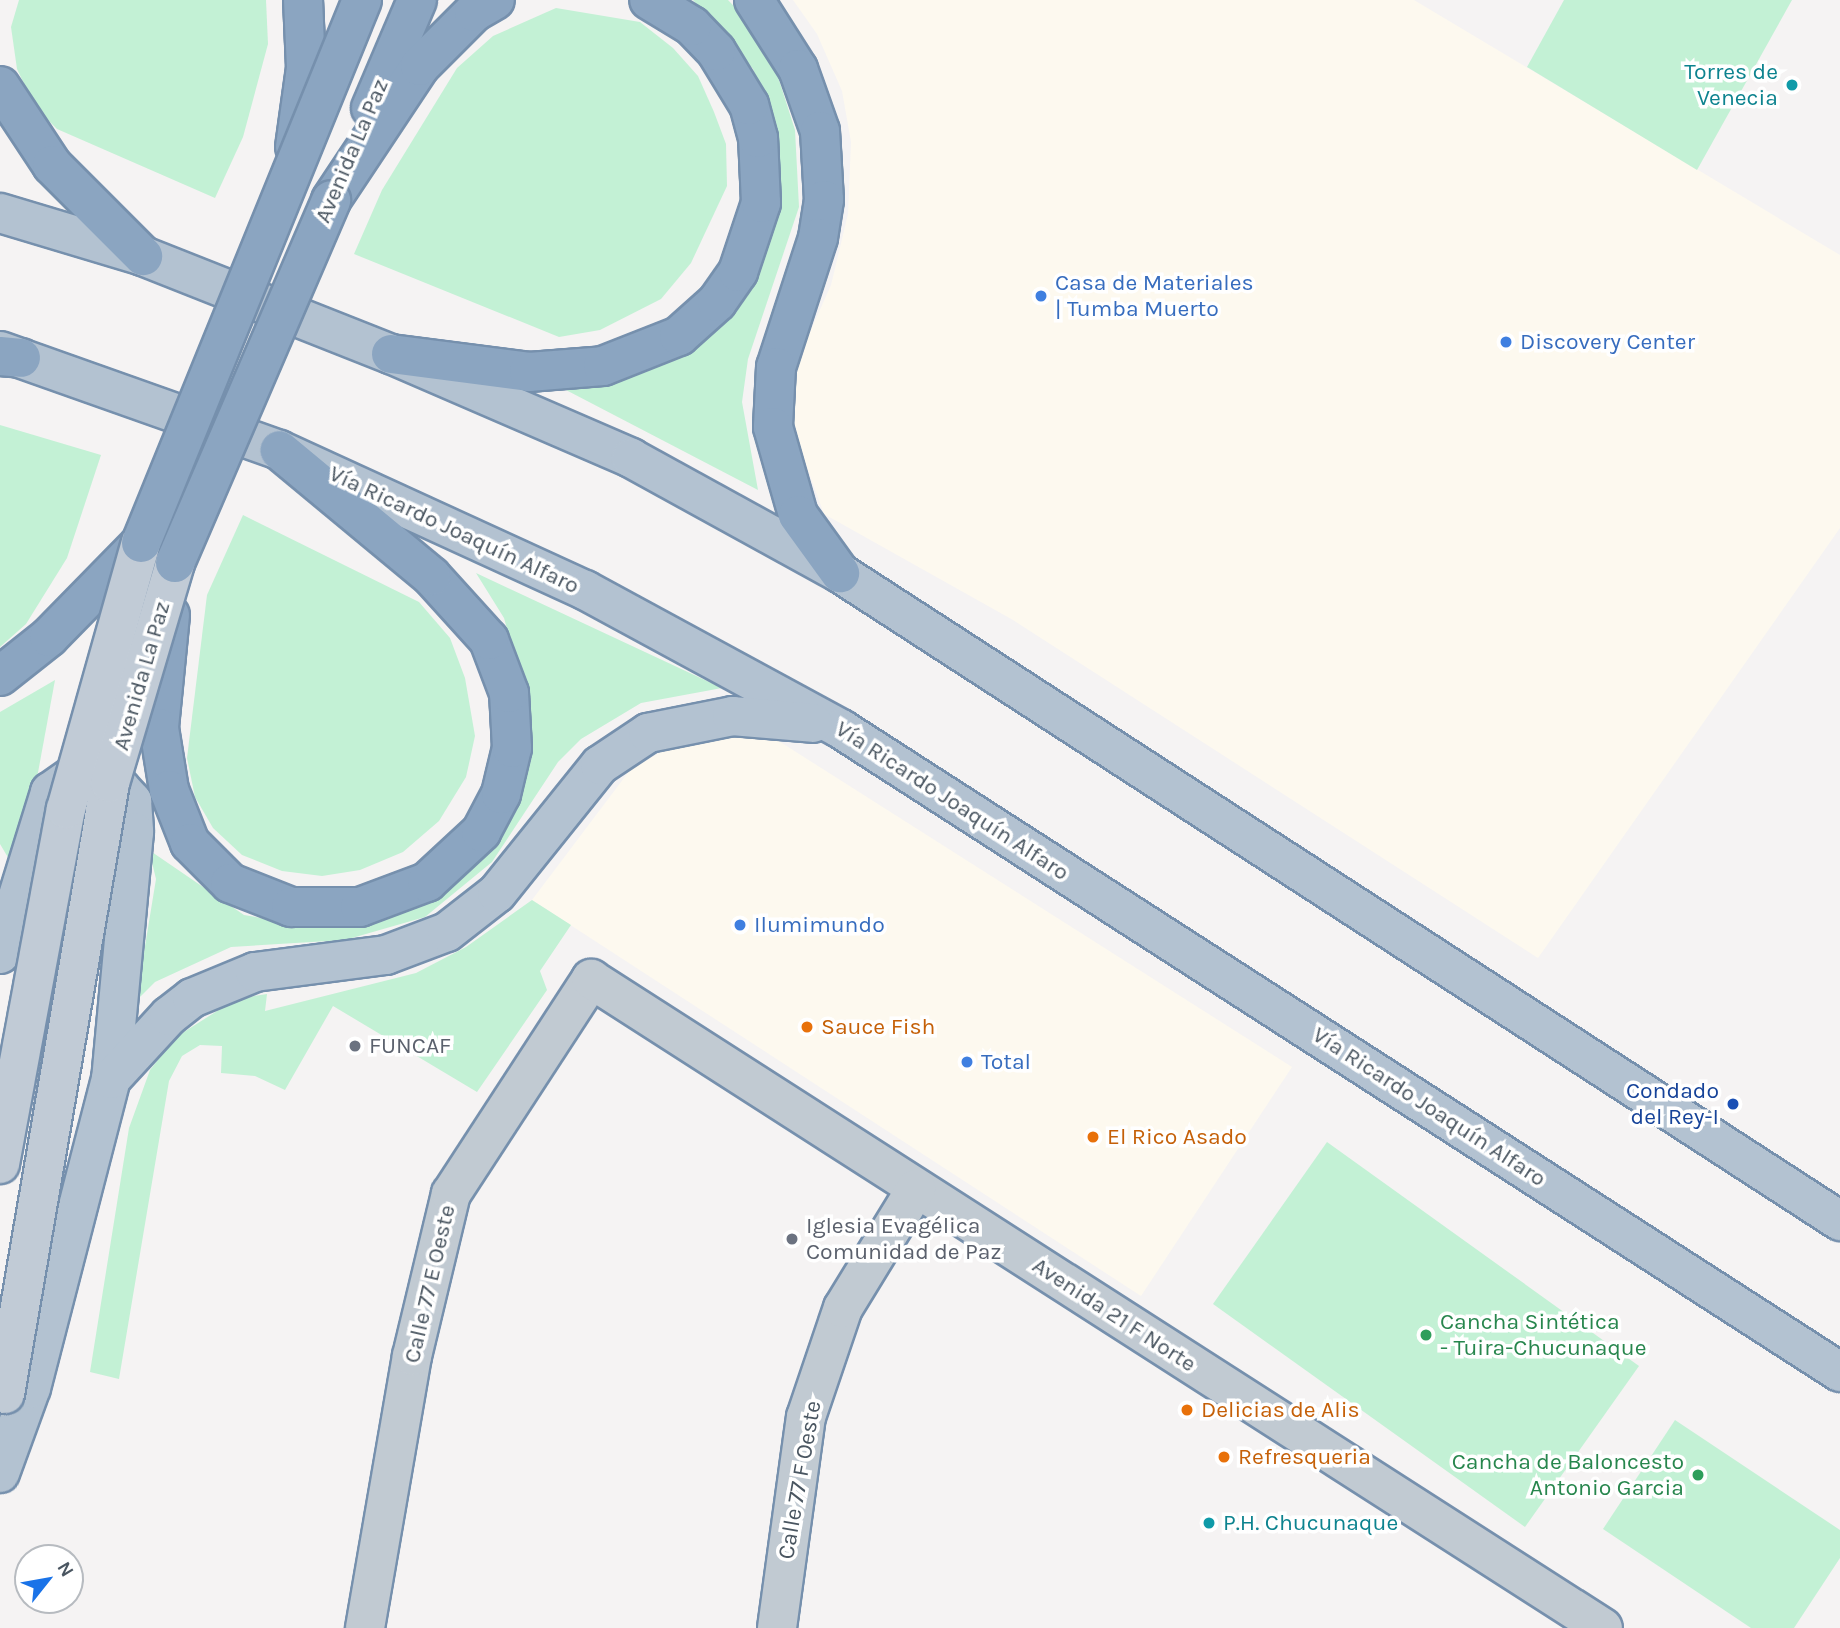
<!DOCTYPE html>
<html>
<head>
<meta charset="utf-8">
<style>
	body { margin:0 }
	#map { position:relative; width:1840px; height:1628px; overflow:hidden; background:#f5f3f3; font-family:Karla,sans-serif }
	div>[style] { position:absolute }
	.commercial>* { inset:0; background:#fdf9ef }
	.green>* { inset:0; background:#c3f1d5 }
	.roads { filter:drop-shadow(2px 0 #7690ad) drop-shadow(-2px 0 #7690ad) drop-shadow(0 2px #7690ad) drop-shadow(0 -2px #7690ad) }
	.street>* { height:38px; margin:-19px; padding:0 19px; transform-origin:19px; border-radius:19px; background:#c1cad2 }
	.primary>* { height:38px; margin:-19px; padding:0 19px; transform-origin:19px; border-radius:19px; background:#b3c2d1 }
	.highway>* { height:38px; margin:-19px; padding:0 19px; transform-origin:19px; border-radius:19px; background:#8ba5c1 }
	.bridges { filter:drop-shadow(2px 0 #7690ad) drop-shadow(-2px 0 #7690ad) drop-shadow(0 2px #7690ad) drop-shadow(0 -2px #7690ad) }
	.secondary-bridge>* { height:38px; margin:-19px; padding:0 19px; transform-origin:19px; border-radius:19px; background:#c1cbd6 }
	.highway-bridge>* { height:38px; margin:-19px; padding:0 19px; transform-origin:19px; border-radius:19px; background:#8ba5c1 }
	.dots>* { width:19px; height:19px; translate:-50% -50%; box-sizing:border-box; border:4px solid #fff; border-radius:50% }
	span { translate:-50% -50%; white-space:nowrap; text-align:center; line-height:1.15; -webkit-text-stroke:7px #fff; paint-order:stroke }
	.culture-label { font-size:23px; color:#0d838f }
	.right { translate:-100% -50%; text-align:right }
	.left { translate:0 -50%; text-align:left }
	.street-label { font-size:23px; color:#4a5661 }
	.shop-label { font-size:23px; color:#366cbe }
	.food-label { font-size:23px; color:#c56008 }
	.worship-label { font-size:23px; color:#5b616d }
	.transit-label { font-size:23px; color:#164399 }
	.leisure-label { font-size:23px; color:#27864d }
	.north { position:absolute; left:14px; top:1544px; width:70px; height:70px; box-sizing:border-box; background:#fff; border:2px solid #b7bbc0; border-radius:50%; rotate:59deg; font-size:19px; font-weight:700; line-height:28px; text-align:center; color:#4a5661 }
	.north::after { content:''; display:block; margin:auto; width:24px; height:32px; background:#1a73e8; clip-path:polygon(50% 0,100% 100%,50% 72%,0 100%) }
</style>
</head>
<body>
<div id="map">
	<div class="commercial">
		<div style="clip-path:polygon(793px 0,1414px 0,1840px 255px,1840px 528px,1538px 958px,1013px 620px,824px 514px,788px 415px,793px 370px,831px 285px,848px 214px,851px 142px,842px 91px,817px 34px)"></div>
		<div style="clip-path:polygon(727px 737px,774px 738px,1292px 1067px,1141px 1296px,532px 900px,630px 770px,671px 746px)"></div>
	</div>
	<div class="green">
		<div style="clip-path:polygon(19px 0,266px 0,268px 44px,243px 137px,215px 198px,57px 129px,35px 107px,17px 69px,11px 27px)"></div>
		<div style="clip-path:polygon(693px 0,728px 0,753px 26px,772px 58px,795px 130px,799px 207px,748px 359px,742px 402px,758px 490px,566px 390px,568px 383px,600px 385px,646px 372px,695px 344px,776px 132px,753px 69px)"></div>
		<div style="clip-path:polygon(1564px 0,1792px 0,1697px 170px,1527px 67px)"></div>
		<div style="clip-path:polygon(556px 8px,640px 22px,673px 48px,698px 76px,714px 112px,726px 144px,727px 186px,691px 263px,661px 299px,600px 330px,559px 337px,354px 254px,382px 190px,457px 68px,493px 36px)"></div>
		<div style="clip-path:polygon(0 425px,101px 455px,67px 558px,26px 624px,0 647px)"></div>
		<div style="clip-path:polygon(243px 515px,419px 602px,450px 638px,465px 678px,475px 736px,466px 777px,439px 821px,403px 852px,360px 870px,322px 876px,282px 871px,242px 855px,213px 828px,195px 797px,187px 758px,207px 595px)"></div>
		<div style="clip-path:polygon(476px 573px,722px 688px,641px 703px,581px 739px,558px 762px,492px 862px,425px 917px,345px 940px,231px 947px,155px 982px,136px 1001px,156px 879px,149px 850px,244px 915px,312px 927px,347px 926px,456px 880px,527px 699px,504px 618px)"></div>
		<div style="clip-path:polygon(55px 680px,19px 876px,0 844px,0 712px)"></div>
		<div style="clip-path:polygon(532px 900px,571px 925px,540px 971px,547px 990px,477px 1092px,333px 1006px,285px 1090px,255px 1076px,221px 1073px,222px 1046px,200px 1045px,182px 1056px,169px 1081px,119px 1379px,90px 1372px,129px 1128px,150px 1070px,176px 1037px,236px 999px,267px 994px,265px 1011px,416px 973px,466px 947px)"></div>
		<div style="clip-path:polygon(1327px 1142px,1639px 1366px,1525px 1527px,1213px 1304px)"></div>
		<div style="clip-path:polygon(1675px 1420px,1840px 1530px,1840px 1558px,1794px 1628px,1751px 1628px,1603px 1529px)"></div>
	</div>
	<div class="roads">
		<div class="street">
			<div style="left:365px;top:1628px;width:276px;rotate:-80.2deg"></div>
			<div style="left:412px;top:1356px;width:167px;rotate:-76.5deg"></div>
			<div style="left:451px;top:1194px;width:257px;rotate:-56.9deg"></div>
			<div style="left:591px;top:979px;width:1202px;rotate:32.67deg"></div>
			<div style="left:777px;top:1628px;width:213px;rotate:-82.2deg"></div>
			<div style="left:806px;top:1417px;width:115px;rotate:-71.3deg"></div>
			<div style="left:843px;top:1308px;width:140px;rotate:-58.5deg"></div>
		</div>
		<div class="primary">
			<div style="left:0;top:213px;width:149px;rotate:16.7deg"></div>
			<div style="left:143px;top:256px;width:267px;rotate:21.6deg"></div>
			<div style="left:391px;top:354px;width:262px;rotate:23.4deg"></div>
			<div style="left:631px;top:458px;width:239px;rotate:28.8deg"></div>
			<div style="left:840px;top:573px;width:1192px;rotate:32.94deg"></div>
			<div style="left:0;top:351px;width:296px;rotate:19.5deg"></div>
			<div style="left:279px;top:450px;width:337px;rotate:24.6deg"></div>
			<div style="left:585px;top:590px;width:291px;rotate:28.5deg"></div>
			<div style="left:841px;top:729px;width:1188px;rotate:32.77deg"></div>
			<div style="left:0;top:954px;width:170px;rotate:-72.8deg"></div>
			<div style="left:50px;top:792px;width:33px;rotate:-35deg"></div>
			<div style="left:77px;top:773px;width:46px;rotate:19.2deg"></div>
			<div style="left:120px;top:788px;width:18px;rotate:47deg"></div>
			<div style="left:132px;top:801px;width:31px;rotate:86deg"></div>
			<div style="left:134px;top:832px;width:248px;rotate:95.3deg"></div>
			<div style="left:0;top:1473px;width:90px;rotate:-70deg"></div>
			<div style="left:31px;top:1388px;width:319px;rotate:-75.5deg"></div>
			<div style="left:111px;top:1079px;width:86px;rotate:-47.4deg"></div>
			<div style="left:169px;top:1016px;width:29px;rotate:-38deg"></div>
			<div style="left:192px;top:998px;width:68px;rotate:-22.4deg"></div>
			<div style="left:255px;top:972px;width:132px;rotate:-7.4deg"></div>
			<div style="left:386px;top:955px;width:65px;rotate:-20.7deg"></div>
			<div style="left:447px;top:932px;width:63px;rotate:-38deg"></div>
			<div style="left:497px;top:893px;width:164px;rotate:-51.2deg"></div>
			<div style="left:600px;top:765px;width:58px;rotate:-33.7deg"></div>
			<div style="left:648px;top:733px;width:86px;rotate:-11.4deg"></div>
			<div style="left:732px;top:716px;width:81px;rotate:4.9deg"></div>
		</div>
		<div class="highway">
			<div style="left:754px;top:0;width:82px;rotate:57.5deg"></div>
			<div style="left:798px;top:69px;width:66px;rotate:70.5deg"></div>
			<div style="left:820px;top:131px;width:69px;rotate:86.7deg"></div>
			<div style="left:824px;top:200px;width:38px;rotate:99deg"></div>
			<div style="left:818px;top:238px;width:136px;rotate:108deg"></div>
			<div style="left:776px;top:367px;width:60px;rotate:92.9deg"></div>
			<div style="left:773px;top:427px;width:91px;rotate:74.1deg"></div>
			<div style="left:798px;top:515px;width:72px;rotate:54.1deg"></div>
			<div style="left:0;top:86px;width:95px;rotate:56.6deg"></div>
			<div style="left:52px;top:165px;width:129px;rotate:45deg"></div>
			<div style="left:371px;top:108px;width:117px;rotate:-66.9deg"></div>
			<div style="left:295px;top:147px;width:80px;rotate:-82.1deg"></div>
			<div style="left:306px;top:68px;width:68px;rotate:-92.5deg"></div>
			<div style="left:331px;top:200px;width:161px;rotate:-56.4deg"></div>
			<div style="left:420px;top:66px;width:76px;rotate:-45deg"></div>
			<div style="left:474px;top:12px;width:24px;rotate:-30deg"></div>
			<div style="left:391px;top:354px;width:139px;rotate:7.4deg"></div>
			<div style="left:529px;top:372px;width:74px;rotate:-4.6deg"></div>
			<div style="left:603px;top:366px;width:82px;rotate:-21.5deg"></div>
			<div style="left:679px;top:336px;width:51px;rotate:-41.8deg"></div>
			<div style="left:717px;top:302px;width:37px;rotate:-55deg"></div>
			<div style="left:738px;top:272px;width:73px;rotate:-71.6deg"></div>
			<div style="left:761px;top:203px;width:65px;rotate:-92.6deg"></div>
			<div style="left:758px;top:138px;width:34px;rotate:-105deg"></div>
			<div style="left:749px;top:105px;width:63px;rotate:-121.4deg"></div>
			<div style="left:716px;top:51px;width:35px;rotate:-134deg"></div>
			<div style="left:692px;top:26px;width:50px;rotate:-148.8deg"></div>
			<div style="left:0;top:356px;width:21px;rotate:5deg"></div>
			<div style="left:170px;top:615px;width:114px;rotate:95.6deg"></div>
			<div style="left:159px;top:728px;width:63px;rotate:80.8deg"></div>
			<div style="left:169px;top:790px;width:57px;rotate:68.4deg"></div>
			<div style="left:190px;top:843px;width:57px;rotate:45deg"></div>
			<div style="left:230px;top:883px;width:66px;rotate:21.5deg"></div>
			<div style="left:291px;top:907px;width:69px"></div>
			<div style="left:360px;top:907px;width:72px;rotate:-20.5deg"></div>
			<div style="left:427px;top:882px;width:74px;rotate:-42.8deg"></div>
			<div style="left:481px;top:832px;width:43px;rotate:-62.2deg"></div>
			<div style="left:501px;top:794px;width:47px;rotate:-76.6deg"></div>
			<div style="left:512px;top:748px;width:55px;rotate:-93.1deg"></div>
			<div style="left:509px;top:693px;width:57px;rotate:-110.7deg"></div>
			<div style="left:489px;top:640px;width:86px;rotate:-132.2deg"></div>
			<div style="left:431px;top:576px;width:197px;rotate:-140.3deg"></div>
			<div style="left:0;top:676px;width:63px;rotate:-38.5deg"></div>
			<div style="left:49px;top:637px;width:132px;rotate:-45.6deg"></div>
		</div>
	</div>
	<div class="bridges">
		<div class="secondary-bridge">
			<div style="left:0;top:1164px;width:361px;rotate:-79.5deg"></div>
			<div style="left:66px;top:809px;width:276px;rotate:-74.3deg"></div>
			<div style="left:5px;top:1394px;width:620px;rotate:-80.25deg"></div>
			<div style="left:110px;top:783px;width:229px;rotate:-73.5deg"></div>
		</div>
		<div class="highway-bridge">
			<div style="left:141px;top:543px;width:586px;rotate:-67.85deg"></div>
			<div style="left:175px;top:563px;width:395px;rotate:-66.7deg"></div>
		</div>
	</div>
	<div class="dots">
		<div style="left:1792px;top:85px;background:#0f9aa8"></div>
		<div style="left:1041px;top:296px;background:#3f7fe0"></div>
		<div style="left:1506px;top:342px;background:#3f7fe0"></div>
		<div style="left:740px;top:925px;background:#3f7fe0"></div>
		<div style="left:807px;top:1027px;background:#e8710a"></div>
		<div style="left:355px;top:1046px;background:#6b7280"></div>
		<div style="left:967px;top:1062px;background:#3f7fe0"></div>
		<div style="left:1733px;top:1104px;background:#1a4fb4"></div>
		<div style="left:1093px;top:1137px;background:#e8710a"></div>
		<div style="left:792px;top:1239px;background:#6b7280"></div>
		<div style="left:1426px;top:1335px;background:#2e9e5b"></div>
		<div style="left:1187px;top:1410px;background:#e8710a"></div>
		<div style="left:1224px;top:1457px;background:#e8710a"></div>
		<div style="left:1698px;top:1475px;background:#2e9e5b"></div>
		<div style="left:1209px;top:1523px;background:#0f9aa8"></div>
	</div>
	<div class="culture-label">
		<span class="right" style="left:1778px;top:85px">Torres de<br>Venecia</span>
		<span class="left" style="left:1223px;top:1523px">P.H. Chucunaque</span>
	</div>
	<div class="street-label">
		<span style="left:352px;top:151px;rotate:-67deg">Avenida La Paz</span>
		<span style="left:454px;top:530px;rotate:25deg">Vía Ricardo Joaquín Alfaro</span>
		<span style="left:142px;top:676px;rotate:-74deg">Avenida La Paz</span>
		<span style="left:952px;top:801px;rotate:33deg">Vía Ricardo Joaquín Alfaro</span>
		<span style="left:1429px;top:1107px;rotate:33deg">Vía Ricardo Joaquín Alfaro</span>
		<span style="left:430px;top:1284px;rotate:-77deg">Calle 77 E Oeste</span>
		<span style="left:1114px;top:1315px;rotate:33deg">Avenida 21 F Norte</span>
		<span style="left:800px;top:1480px;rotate:-80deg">Calle 77 F Oeste</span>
	</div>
	<div class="shop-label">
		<span class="left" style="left:1055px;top:296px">Casa de Materiales<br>| Tumba Muerto</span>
		<span class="left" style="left:1520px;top:342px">Discovery Center</span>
		<span class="left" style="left:754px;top:925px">Ilumimundo</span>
		<span class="left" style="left:981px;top:1062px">Total</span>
	</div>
	<div class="food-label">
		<span class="left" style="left:821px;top:1027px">Sauce Fish</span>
		<span class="left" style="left:1107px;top:1137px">El Rico Asado</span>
		<span class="left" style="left:1201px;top:1410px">Delicias de Alis</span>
		<span class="left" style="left:1238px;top:1457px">Refresqueria</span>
	</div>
	<div class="worship-label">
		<span class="left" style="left:369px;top:1046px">FUNCAF</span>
		<span class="left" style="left:806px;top:1239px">Iglesia Evagélica<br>Comunidad de Paz</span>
	</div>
	<div class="transit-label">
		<span class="right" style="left:1719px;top:1104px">Condado<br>del Rey-I</span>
	</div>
	<div class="leisure-label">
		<span class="left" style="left:1440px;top:1335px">Cancha Sintética<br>- Tuira-Chucunaque</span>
		<span class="right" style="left:1684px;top:1475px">Cancha de Baloncesto<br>Antonio Garcia</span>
	</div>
	<div class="north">N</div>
</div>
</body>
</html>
